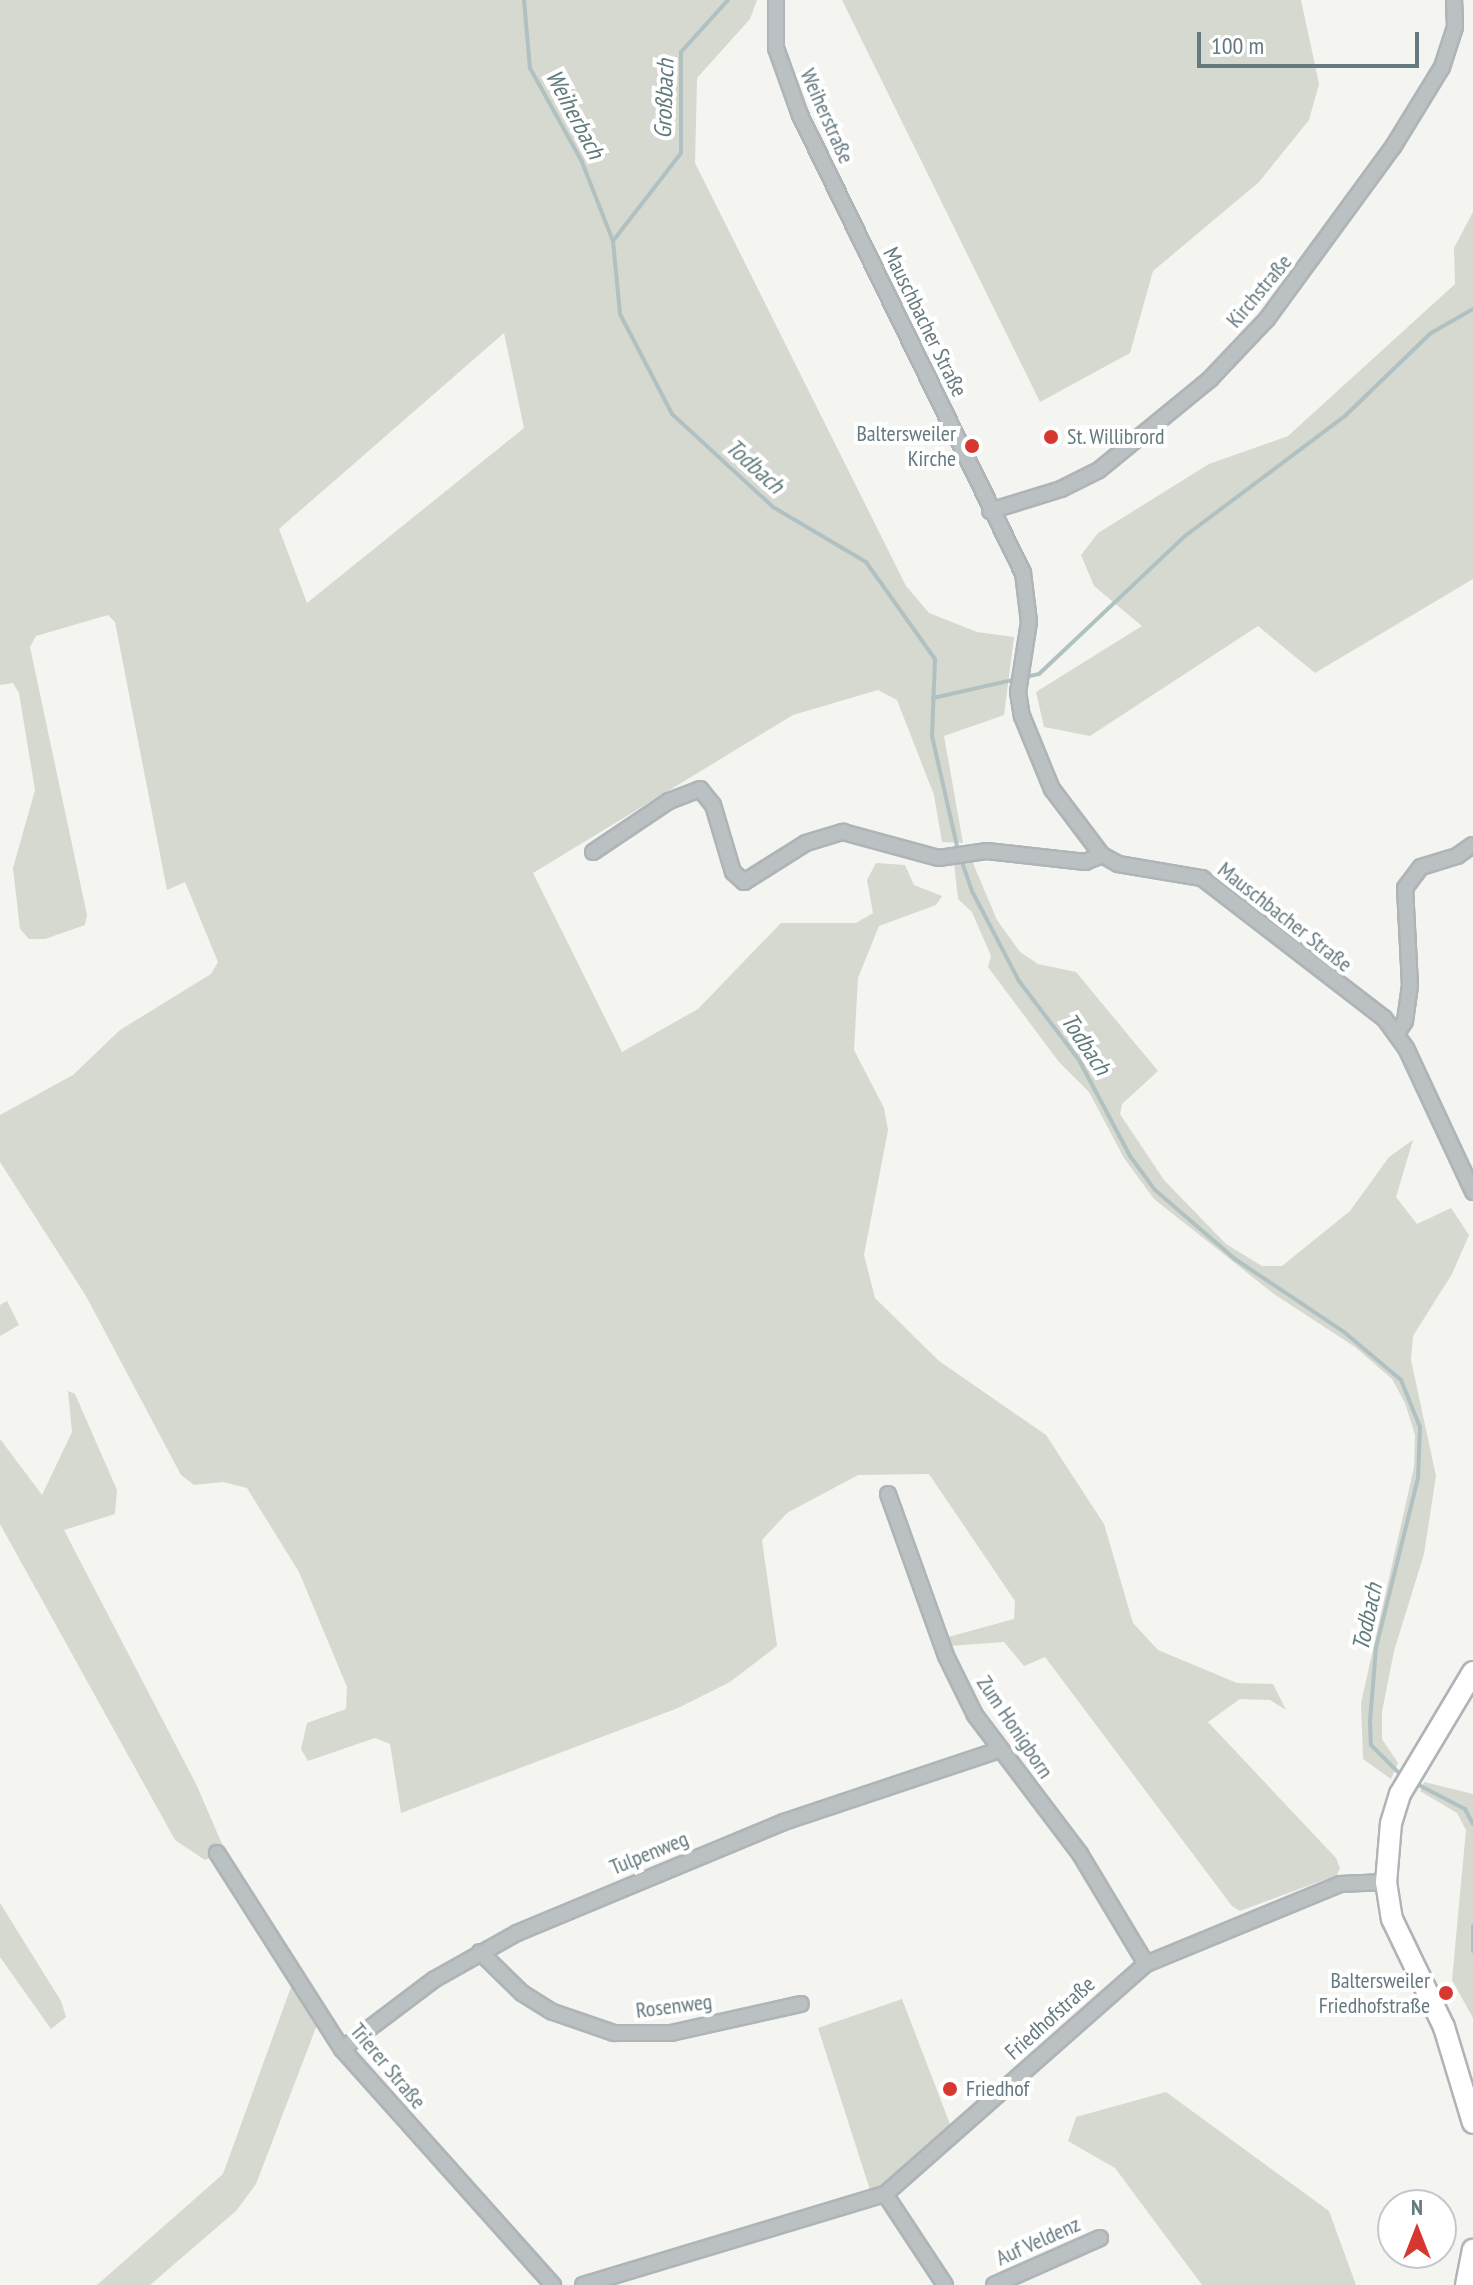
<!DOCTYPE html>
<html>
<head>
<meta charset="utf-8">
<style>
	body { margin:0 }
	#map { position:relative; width:1473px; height:2285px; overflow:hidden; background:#f4f4f1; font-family:"PT Sans Narrow",sans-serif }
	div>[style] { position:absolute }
	.green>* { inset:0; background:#d5d9d0 }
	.stream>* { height:4px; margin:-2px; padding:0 2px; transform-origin:2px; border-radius:2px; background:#b1c1c2 }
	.roads { filter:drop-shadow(2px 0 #aeb4b7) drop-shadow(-2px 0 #aeb4b7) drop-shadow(0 2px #aeb4b7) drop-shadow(0 -2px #aeb4b7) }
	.minor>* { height:14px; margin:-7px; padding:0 7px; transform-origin:7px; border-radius:7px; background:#bbc0c2 }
	.major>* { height:20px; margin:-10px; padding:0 10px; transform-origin:10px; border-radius:10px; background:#fff }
	.dots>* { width:22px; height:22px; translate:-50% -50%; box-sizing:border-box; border:4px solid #fff; border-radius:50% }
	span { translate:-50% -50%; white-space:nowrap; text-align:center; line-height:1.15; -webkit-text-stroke:8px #fff; paint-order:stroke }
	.street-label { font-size:22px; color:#657980 }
	.poi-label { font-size:22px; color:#657980 }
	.right { translate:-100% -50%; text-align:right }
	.left { translate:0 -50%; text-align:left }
	.water-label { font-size:24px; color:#617b7d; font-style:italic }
	.north { position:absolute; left:1377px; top:2189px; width:80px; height:80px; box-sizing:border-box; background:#fff; border:2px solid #c1c9cc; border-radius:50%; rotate:0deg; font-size:22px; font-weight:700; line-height:32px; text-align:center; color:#657980 }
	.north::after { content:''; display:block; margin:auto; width:28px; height:36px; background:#d6382f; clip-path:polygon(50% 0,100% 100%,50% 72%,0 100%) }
	.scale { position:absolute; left:1197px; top:32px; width:222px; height:36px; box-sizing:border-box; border:4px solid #657980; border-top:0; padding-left:10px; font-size:24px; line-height:28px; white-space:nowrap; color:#657980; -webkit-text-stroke:6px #fff; paint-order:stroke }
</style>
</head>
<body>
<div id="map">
	<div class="green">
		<div style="clip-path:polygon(evenodd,0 0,757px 0,750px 19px,697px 78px,695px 163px,906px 586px,929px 613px,977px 632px,1014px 637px,1004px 715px,944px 736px,963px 843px,942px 842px,934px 795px,897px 700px,878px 690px,793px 715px,533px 873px,622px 1052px,698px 1009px,781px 923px,856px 923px,873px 913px,867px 880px,876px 863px,905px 865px,914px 885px,942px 896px,936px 905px,879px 926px,858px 978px,854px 1050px,884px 1108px,888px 1130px,864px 1255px,875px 1298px,939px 1361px,1046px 1435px,1104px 1524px,1133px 1623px,1158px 1650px,1237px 1683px,1273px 1684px,1286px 1710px,1270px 1700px,1240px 1699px,1208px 1722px,1336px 1858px,1340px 1868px,1337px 1875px,1240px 1911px,1232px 1906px,1045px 1657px,1024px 1666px,1004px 1642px,949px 1646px,948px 1637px,1014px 1619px,1015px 1601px,929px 1474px,858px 1475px,787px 1513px,762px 1540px,777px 1646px,730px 1682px,678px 1708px,401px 1813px,390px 1744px,375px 1738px,308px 1761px,301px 1749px,307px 1723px,346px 1709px,347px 1687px,299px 1572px,247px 1488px,223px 1482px,194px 1485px,181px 1475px,86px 1296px,0 1162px,0 1115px,73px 1075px,120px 1030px,211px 974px,218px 962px,185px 882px,167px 890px,115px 622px,108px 615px,36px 636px,30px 647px,87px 915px,85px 925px,45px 939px,29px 939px,20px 929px,13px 868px,35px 790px,19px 693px,13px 683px,0 685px,0 0,504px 333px,524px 428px,307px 603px,279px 529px,504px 333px)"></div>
		<div style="clip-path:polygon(842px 0,1301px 0,1319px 84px,1309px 120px,1259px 182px,1153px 271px,1130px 353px,1040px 402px)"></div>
		<div style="clip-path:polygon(1473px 212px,1473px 579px,1315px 673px,1258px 626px,1090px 736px,1044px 727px,1036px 692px,1142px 626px,1094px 586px,1081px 555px,1098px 533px,1209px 464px,1288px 436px,1455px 284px,1454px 248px)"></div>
		<div style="clip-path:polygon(970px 856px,997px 920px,1020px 952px,1038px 964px,1076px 972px,1158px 1071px,1122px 1104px,1120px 1114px,1164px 1180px,1226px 1244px,1262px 1266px,1282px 1266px,1350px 1211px,1389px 1157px,1413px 1140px,1396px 1197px,1417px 1224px,1451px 1208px,1469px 1235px,1452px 1274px,1413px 1336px,1411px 1360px,1436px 1476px,1424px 1554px,1394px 1651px,1382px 1712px,1382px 1739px,1398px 1763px,1391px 1779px,1363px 1759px,1361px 1703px,1414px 1467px,1415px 1435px,1405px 1403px,1392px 1379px,1355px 1347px,1274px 1294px,1154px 1199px,1124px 1158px,1089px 1092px,1059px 1062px,988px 967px,991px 956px,972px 912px,958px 899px,954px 863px)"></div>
		<div style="clip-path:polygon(7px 1301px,19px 1325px,0 1336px,0 1305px)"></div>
		<div style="clip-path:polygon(68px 1391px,75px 1394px,117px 1490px,115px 1514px,64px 1530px,197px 1786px,225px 1851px,205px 1860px,175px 1840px,0 1524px,0 1439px,42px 1495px,72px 1432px)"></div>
		<div style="clip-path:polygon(1424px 1782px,1473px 1794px,1473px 2018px,1452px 1980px,1466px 1830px,1457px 1813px,1420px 1791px)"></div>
		<div style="clip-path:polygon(0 1903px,61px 2001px,66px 2017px,51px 2029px,0 1957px)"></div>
		<div style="clip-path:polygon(291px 1987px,317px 2025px,256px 2184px,236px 2211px,150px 2285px,97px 2285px,223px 2174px)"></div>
		<div style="clip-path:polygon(902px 1999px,953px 2132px,871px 2193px,818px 2028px)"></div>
		<div style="clip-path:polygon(1166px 2092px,1329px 2211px,1356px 2285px,1202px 2285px,1115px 2168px,1068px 2141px,1076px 2117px)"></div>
	</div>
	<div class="stream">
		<div style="left:524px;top:0;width:68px;rotate:85deg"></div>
		<div style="left:530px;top:68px;width:107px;rotate:61deg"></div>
		<div style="left:582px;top:162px;width:85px;rotate:68.6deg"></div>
		<div style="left:613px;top:241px;width:73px;rotate:84.5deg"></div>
		<div style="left:620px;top:314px;width:113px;rotate:62.5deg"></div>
		<div style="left:672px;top:414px;width:137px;rotate:42.6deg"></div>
		<div style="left:773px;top:507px;width:108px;rotate:30.6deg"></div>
		<div style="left:866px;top:562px;width:119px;rotate:54.6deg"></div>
		<div style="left:935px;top:659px;width:77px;rotate:92.2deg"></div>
		<div style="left:932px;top:736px;width:117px;rotate:77.2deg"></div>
		<div style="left:613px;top:241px;width:111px;rotate:-52.3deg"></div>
		<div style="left:681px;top:153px;width:101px;rotate:-90deg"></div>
		<div style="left:681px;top:52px;width:70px;rotate:-47.9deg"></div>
		<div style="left:933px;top:698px;width:109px;rotate:-12.8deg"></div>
		<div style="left:1039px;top:674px;width:201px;rotate:-43.4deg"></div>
		<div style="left:1185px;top:536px;width:201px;rotate:-36.9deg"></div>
		<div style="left:1346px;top:415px;width:118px;rotate:-44deg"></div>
		<div style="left:1431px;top:333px;width:48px;rotate:-29.7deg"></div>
		<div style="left:961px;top:859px;width:36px;rotate:71deg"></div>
		<div style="left:973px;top:893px;width:99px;rotate:62.4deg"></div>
		<div style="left:1019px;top:981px;width:99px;rotate:52.8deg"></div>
		<div style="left:1079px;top:1060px;width:109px;rotate:62deg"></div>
		<div style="left:1130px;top:1156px;width:42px;rotate:53.7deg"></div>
		<div style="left:1155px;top:1190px;width:106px;rotate:40.8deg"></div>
		<div style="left:1235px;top:1259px;width:131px;rotate:33.8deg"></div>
		<div style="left:1344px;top:1332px;width:75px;rotate:40.1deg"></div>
		<div style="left:1401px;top:1380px;width:51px;rotate:68deg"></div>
		<div style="left:1420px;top:1427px;width:51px;rotate:92.2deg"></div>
		<div style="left:1418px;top:1478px;width:175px;rotate:103.9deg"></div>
		<div style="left:1376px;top:1648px;width:73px;rotate:94.7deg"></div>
		<div style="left:1370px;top:1721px;width:24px;rotate:88deg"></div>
		<div style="left:1371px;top:1745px;width:44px;rotate:45deg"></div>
		<div style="left:1413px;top:1782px;width:59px;rotate:27.4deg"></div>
		<div style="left:1465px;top:1809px;width:17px;rotate:62deg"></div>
		<div style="left:1473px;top:1926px;width:25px;rotate:90deg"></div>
	</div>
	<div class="roads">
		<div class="minor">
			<div style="left:776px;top:0;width:48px;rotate:90deg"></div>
			<div style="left:776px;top:48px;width:71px;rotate:70.3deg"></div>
			<div style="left:800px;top:115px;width:509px;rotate:64.04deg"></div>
			<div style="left:1023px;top:573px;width:49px;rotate:83deg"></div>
			<div style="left:1029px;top:622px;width:71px;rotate:98.9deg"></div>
			<div style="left:1018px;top:692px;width:24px;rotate:81deg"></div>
			<div style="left:1022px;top:716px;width:79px;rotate:67.7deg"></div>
			<div style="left:1052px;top:789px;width:83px;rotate:52.9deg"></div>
			<div style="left:1102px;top:855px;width:18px;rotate:29deg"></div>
			<div style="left:1118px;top:864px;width:85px;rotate:9.5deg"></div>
			<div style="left:1202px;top:878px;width:230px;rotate:37.6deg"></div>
			<div style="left:1384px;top:1018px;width:37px;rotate:54deg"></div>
			<div style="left:1406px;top:1048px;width:159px;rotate:65deg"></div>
			<div style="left:990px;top:511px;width:74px;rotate:-17.2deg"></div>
			<div style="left:1061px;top:489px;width:42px;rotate:-26.6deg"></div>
			<div style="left:1099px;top:470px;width:144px;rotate:-39.3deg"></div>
			<div style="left:1210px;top:379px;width:83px;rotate:-46.5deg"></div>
			<div style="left:1267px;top:319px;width:213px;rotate:-53.8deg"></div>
			<div style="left:1393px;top:147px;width:94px;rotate:-58.5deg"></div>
			<div style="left:1442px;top:67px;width:42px;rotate:-72deg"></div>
			<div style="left:1455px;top:27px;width:27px;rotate:-92deg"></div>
			<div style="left:593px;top:852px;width:92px;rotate:-33.9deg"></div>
			<div style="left:669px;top:801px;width:33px;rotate:-21deg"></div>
			<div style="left:700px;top:789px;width:21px;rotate:51deg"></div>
			<div style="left:713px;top:805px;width:70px;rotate:73.4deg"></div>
			<div style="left:733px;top:872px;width:15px;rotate:42deg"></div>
			<div style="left:744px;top:882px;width:73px;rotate:-32.2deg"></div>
			<div style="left:806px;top:843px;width:39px;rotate:-17deg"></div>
			<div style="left:843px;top:832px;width:99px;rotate:15.2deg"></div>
			<div style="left:939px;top:858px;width:49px;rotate:-8.3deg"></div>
			<div style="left:987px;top:851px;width:99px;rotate:6.4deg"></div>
			<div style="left:1085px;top:862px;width:18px;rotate:-22deg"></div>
			<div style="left:1397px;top:1033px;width:14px;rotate:-56deg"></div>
			<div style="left:1405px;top:1021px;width:35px;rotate:-82deg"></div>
			<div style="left:1410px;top:986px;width:98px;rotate:-92.9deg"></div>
			<div style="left:1405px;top:888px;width:26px;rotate:-53deg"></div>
			<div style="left:1421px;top:867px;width:38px;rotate:-17deg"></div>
			<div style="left:1457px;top:856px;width:19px;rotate:-35deg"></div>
			<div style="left:888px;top:1494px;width:172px;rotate:70.3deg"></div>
			<div style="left:946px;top:1656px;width:66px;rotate:63.8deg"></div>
			<div style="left:975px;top:1715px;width:174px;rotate:52.9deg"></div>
			<div style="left:1080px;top:1854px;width:128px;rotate:59deg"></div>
			<div style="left:217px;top:1853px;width:232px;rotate:57.5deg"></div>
			<div style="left:342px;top:2049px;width:317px;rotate:48.2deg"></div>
			<div style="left:480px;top:1952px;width:59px;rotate:44.3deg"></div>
			<div style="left:522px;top:1993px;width:36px;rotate:32deg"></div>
			<div style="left:553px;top:2012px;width:65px;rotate:19deg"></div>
			<div style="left:614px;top:2033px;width:57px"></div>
			<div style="left:671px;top:2033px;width:133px;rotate:-12.6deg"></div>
			<div style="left:342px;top:2049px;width:116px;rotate:-37deg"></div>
			<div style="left:435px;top:1979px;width:94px;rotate:-29.3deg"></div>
			<div style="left:517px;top:1933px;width:289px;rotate:-22.6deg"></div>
			<div style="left:784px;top:1822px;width:227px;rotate:-18.5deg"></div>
			<div style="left:885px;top:2194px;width:109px;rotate:56.6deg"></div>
			<div style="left:583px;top:2285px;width:315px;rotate:-16.8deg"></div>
			<div style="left:885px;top:2194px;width:348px;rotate:-41.4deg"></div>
			<div style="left:1146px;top:1964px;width:210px;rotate:-22.4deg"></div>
			<div style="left:1340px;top:1884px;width:46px;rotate:-2.5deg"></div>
			<div style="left:994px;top:2285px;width:116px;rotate:-23.9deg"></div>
		</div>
		<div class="major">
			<div style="left:1473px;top:1672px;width:142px;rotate:120.9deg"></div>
			<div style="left:1400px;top:1794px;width:30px;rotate:107deg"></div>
			<div style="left:1391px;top:1823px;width:59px;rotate:94.8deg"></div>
			<div style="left:1386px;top:1882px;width:37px;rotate:81deg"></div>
			<div style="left:1392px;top:1919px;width:120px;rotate:64.3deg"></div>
			<div style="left:1444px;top:2027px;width:100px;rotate:73.2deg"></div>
			<div style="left:1466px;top:2285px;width:36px;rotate:-79deg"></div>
		</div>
	</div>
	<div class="dots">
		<div style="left:1051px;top:437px;background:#d6382f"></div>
		<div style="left:972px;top:446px;background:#d6382f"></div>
		<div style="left:1446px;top:1993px;background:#d6382f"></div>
		<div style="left:950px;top:2089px;background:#d6382f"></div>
	</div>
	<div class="street-label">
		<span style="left:827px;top:116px;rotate:66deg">Weiherstraße</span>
		<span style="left:1259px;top:291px;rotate:-50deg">Kirchstraße</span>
		<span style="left:925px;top:322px;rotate:64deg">Mauschbacher Straße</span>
		<span style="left:1285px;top:917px;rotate:38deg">Mauschbacher Straße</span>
		<span style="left:1015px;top:1727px;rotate:56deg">Zum Honigborn</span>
		<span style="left:649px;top:1853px;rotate:-22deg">Tulpenweg</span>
		<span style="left:674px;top:2006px;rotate:-7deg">Rosenweg</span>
		<span style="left:1050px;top:2018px;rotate:-42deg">Friedhofstraße</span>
		<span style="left:388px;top:2066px;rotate:50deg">Trierer Straße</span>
		<span style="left:1038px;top:2241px;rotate:-24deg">Auf Veldenz</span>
	</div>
	<div class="poi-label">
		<span class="right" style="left:956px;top:446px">Baltersweiler<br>Kirche</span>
		<span class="left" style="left:1067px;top:437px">St. Willibrord</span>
		<span class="right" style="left:1430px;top:1993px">Baltersweiler<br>Friedhofstraße</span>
		<span class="left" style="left:966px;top:2089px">Friedhof</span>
	</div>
	<div class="water-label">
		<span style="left:664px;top:99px;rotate:-88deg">Großbach</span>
		<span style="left:575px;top:114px;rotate:62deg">Weiherbach</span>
		<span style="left:755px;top:466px;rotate:42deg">Todbach</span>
		<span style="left:1086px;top:1044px;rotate:56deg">Todbach</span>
		<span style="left:1367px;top:1617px;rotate:-78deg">Todbach</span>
	</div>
	<div class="north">N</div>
	<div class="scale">100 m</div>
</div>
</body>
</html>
